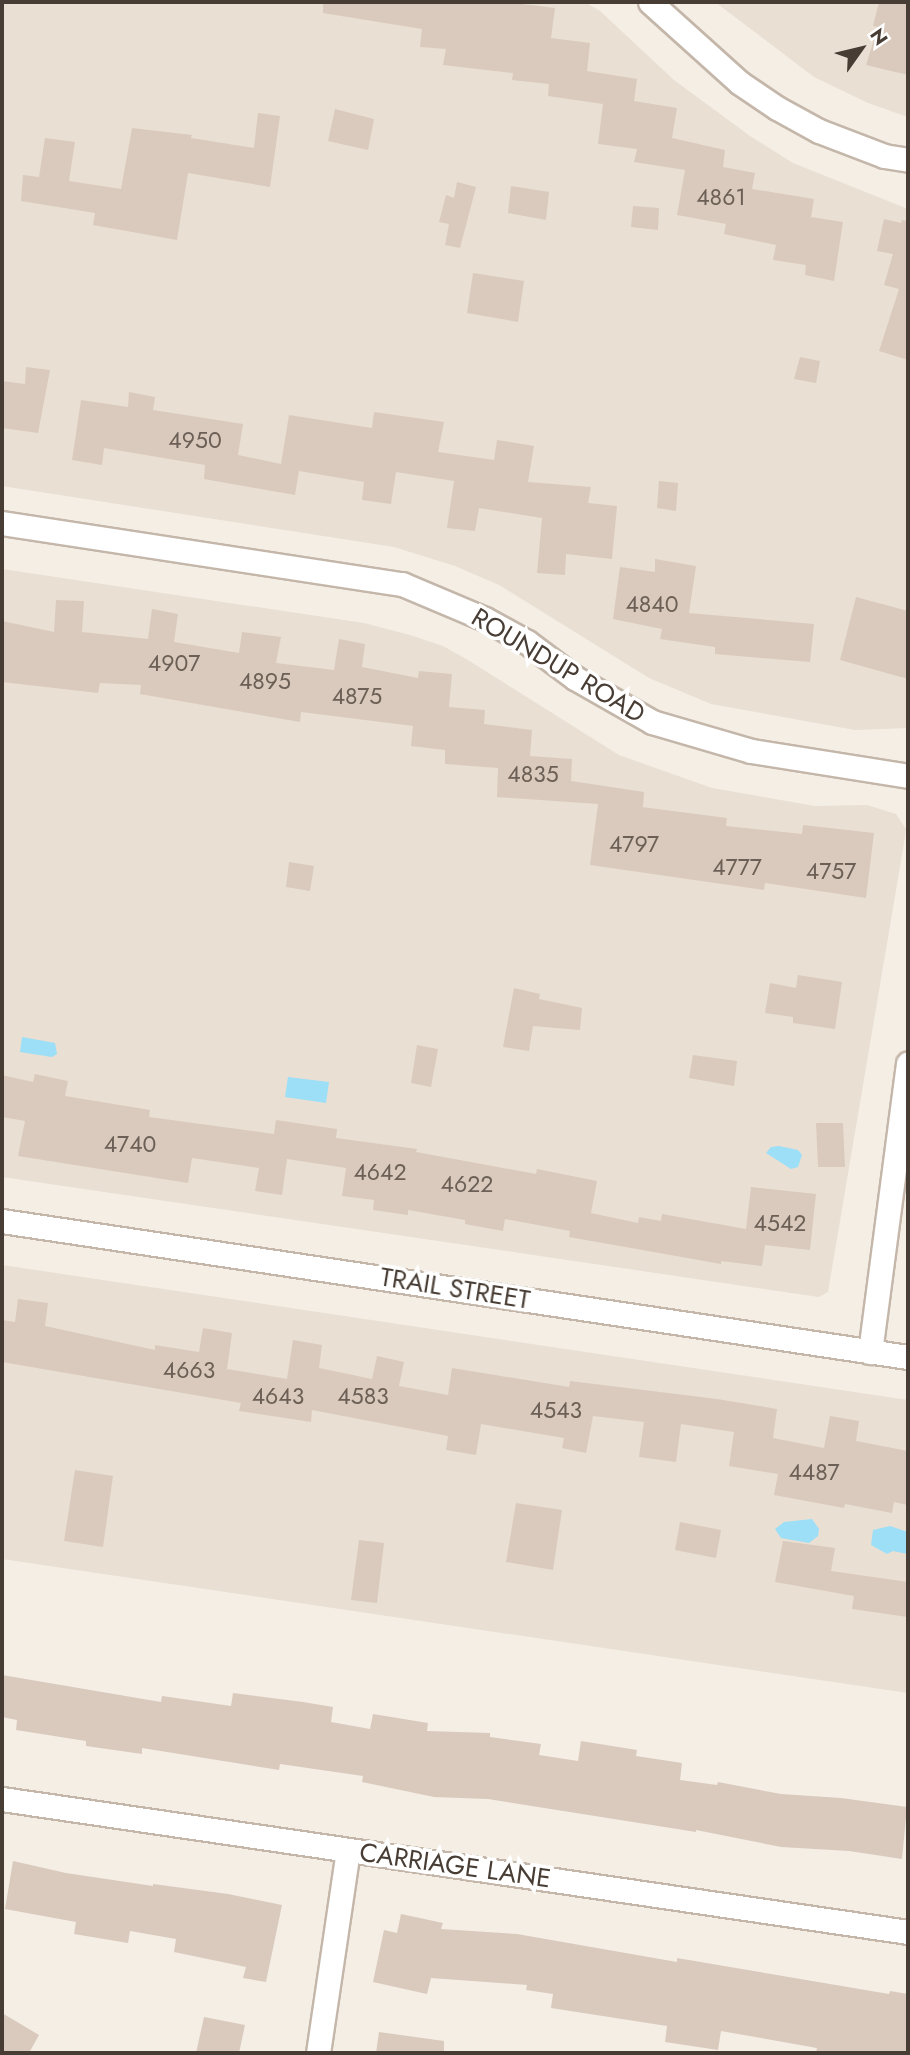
<!DOCTYPE html>
<html>
<head>
<meta charset="utf-8">
<style>
	body { margin:0 }
	#map { position:relative; width:910px; height:2055px; overflow:hidden; background:#f4eee5; font-family:Jost,sans-serif }
	div>[style] { position:absolute }
	.residential>* { inset:0; background:#e9dfd3 }
	.water>* { inset:0; background:#9cdff7 }
	.building>* { inset:0; background:#dacabd }
	.roads { filter:drop-shadow(2px 0 #c4b7aa) drop-shadow(-2px 0 #c4b7aa) drop-shadow(0 2px #c4b7aa) drop-shadow(0 -2px #c4b7aa) }
	.minor>* { height:23px; margin:-11.5px; padding:0 11.5px; transform-origin:11.5px; border-radius:11.5px; background:#fff }
	span { translate:-50% -50%; white-space:nowrap; text-align:center; line-height:1.15; -webkit-text-stroke:7px #fff; paint-order:stroke }
	.number-label { font-size:23px; color:#6c6056 }
	.number-label span { -webkit-text-stroke-width:0 }
	.street-label { font-size:26px; color:#483d34 }
	.frame { position:absolute; inset:0; border:4px solid #483d34; pointer-events:none }
	.north { position:absolute; left:826px; top:14px; width:70px; height:70px; -webkit-text-stroke:5px #fff; paint-order:stroke; rotate:56deg; font-size:19px; font-weight:700; line-height:28px; text-align:center; color:#483d34 }
	.north::after { content:''; display:block; margin:auto; width:24px; height:32px; background:#483d34; clip-path:polygon(50% 0,100% 100%,50% 72%,0 100%) }
</style>
</head>
<body>
<div id="map">
	<div class="residential">
		<div style="clip-path:polygon(2px 2px,585px 2px,600px 11px,674px 80px,750px 136px,793px 163px,908px 209px,908px 728px,855px 730px,711px 704px,649px 678px,499px 585px,455px 566px,394px 547px,2px 486px)"></div>
		<div style="clip-path:polygon(715px 2px,908px 2px,908px 117px,868px 103px,814px 77px)"></div>
		<div style="clip-path:polygon(2px 569px,364px 623px,410px 635px,443px 646px,468px 660px,619px 755px,712px 788px,815px 806px,867px 805px,896px 814px,906px 829px,904px 843px,828px 1292px,819px 1297px,2px 1177px)"></div>
		<div style="clip-path:polygon(2px 1265px,908px 1400px,908px 1693px,2px 1559px)"></div>
	</div>
	<div class="water">
		<div style="clip-path:polygon(22px 1037px,55px 1043px,57px 1054px,52px 1057px,20px 1052px)"></div>
		<div style="clip-path:polygon(288px 1077px,329px 1082px,326px 1103px,285px 1097px)"></div>
		<div style="clip-path:polygon(779px 1146px,798px 1150px,802px 1155px,798px 1167px,791px 1169px,766px 1153px,771px 1147px)"></div>
		<div style="clip-path:polygon(812px 1519px,819px 1529px,818px 1536px,809px 1543px,781px 1538px,775px 1529px,784px 1522px)"></div>
		<div style="clip-path:polygon(890px 1526px,908px 1532px,908px 1554px,893px 1551px,887px 1554px,871px 1545px,873px 1530px)"></div>
	</div>
	<div class="building">
		<div style="clip-path:polygon(323px 2px,505px 2px,555px 8px,551px 38px,590px 43px,587px 71px,637px 79px,634px 101px,677px 108px,672px 138px,725px 150px,723px 167px,755px 173px,752px 189px,814px 199px,811px 217px,843px 222px,834px 281px,805px 275px,806px 265px,773px 260px,776px 245px,724px 234px,726px 224px,677px 215px,685px 170px,634px 162px,637px 149px,598px 144px,603px 104px,548px 96px,549px 84px,512px 80px,513px 73px,443px 65px,446px 49px,420px 47px,422px 29px,323px 13px)"></div>
		<div style="clip-path:polygon(879px 2px,908px 2px,908px 75px,866px 65px,878px 27px,873px 26px)"></div>
		<div style="clip-path:polygon(335px 109px,374px 119px,368px 150px,328px 141px)"></div>
		<div style="clip-path:polygon(258px 113px,280px 116px,270px 187px,188px 173px,177px 240px,93px 225px,95px 213px,21px 201px,23px 175px,39px 177px,45px 138px,75px 142px,69px 181px,121px 189px,132px 128px,192px 135px,191px 138px,254px 148px)"></div>
		<div style="clip-path:polygon(457px 182px,476px 187px,460px 248px,445px 245px,449px 224px,439px 222px,446px 195px,454px 198px)"></div>
		<div style="clip-path:polygon(511px 186px,549px 192px,546px 220px,508px 213px)"></div>
		<div style="clip-path:polygon(633px 206px,659px 208px,658px 230px,631px 227px)"></div>
		<div style="clip-path:polygon(884px 219px,901px 223px,902px 220px,908px 221px,908px 360px,879px 351px,899px 289px,884px 285px,893px 254px,877px 251px)"></div>
		<div style="clip-path:polygon(473px 273px,524px 281px,518px 322px,467px 313px)"></div>
		<div style="clip-path:polygon(800px 357px,820px 361px,816px 383px,794px 379px)"></div>
		<div style="clip-path:polygon(26px 367px,50px 370px,38px 433px,2px 428px,2px 381px,25px 384px)"></div>
		<div style="clip-path:polygon(129px 392px,155px 397px,153px 410px,243px 424px,238px 455px,281px 464px,289px 415px,372px 428px,374px 412px,444px 422px,438px 452px,494px 460px,497px 440px,534px 446px,528px 482px,591px 487px,588px 503px,617px 506px,612px 559px,566px 554px,565px 575px,537px 573px,542px 518px,479px 508px,475px 531px,447px 528px,454px 481px,396px 472px,391px 504px,362px 500px,364px 482px,299px 471px,295px 495px,204px 479px,205px 465px,104px 448px,102px 465px,72px 460px,81px 400px,128px 407px)"></div>
		<div style="clip-path:polygon(659px 481px,678px 483px,676px 511px,657px 508px)"></div>
		<div style="clip-path:polygon(655px 559px,696px 566px,689px 613px,814px 624px,810px 662px,715px 654px,715px 647px,660px 639px,662px 629px,613px 619px,620px 567px,655px 572px)"></div>
		<div style="clip-path:polygon(856px 597px,908px 611px,908px 679px,840px 660px)"></div>
		<div style="clip-path:polygon(56px 600px,84px 601px,82px 632px,148px 639px,152px 609px,178px 614px,174px 642px,239px 653px,242px 632px,281px 637px,276px 663px,334px 670px,339px 639px,365px 644px,362px 667px,418px 678px,419px 671px,452px 674px,449px 707px,485px 710px,484px 724px,532px 730px,530px 756px,572px 759px,571px 781px,644px 792px,643px 807px,634px 806px,727px 818px,726px 826px,802px 834px,803px 825px,874px 833px,866px 898px,765px 883px,764px 890px,590px 865px,598px 804px,497px 797px,498px 768px,445px 764px,445px 750px,411px 746px,413px 726px,301px 712px,300px 722px,140px 694px,141px 685px,100px 683px,98px 693px,2px 682px,2px 621px,54px 632px)"></div>
		<div style="clip-path:polygon(289px 862px,314px 866px,310px 891px,286px 887px)"></div>
		<div style="clip-path:polygon(798px 975px,842px 982px,835px 1029px,793px 1023px,793px 1017px,765px 1013px,770px 983px,796px 988px)"></div>
		<div style="clip-path:polygon(514px 988px,540px 994px,539px 999px,582px 1008px,580px 1030px,533px 1026px,529px 1051px,503px 1047px)"></div>
		<div style="clip-path:polygon(417px 1045px,438px 1049px,431px 1087px,411px 1083px)"></div>
		<div style="clip-path:polygon(693px 1055px,737px 1061px,734px 1086px,689px 1078px)"></div>
		<div style="clip-path:polygon(35px 1074px,68px 1081px,65px 1096px,150px 1110px,149px 1117px,274px 1134px,276px 1120px,337px 1129px,336px 1138px,417px 1149px,416px 1152px,536px 1174px,537px 1169px,597px 1181px,591px 1213px,638px 1223px,639px 1217px,661px 1221px,662px 1214px,746px 1229px,751px 1187px,816px 1194px,810px 1250px,765px 1245px,762px 1266px,721px 1261px,721px 1264px,569px 1237px,570px 1231px,505px 1219px,503px 1231px,465px 1224px,465px 1220px,408px 1210px,408px 1215px,373px 1210px,374px 1200px,342px 1196px,346px 1168px,287px 1159px,282px 1195px,255px 1191px,259px 1168px,192px 1158px,188px 1183px,18px 1156px,25px 1121px,2px 1117px,2px 1075px,33px 1082px)"></div>
		<div style="clip-path:polygon(816px 1123px,843px 1123px,845px 1167px,818px 1167px)"></div>
		<div style="clip-path:polygon(18px 1299px,48px 1303px,45px 1326px,155px 1350px,155px 1345px,199px 1352px,203px 1328px,232px 1333px,227px 1369px,287px 1379px,293px 1340px,322px 1345px,319px 1368px,372px 1379px,377px 1356px,404px 1362px,399px 1386px,448px 1395px,452px 1368px,569px 1387px,570px 1381px,717px 1399px,777px 1409px,773px 1438px,824px 1448px,830px 1416px,859px 1421px,856px 1441px,908px 1451px,908px 1505px,894px 1502px,892px 1513px,845px 1504px,844px 1508px,774px 1495px,778px 1474px,729px 1466px,734px 1432px,681px 1424px,676px 1462px,639px 1457px,644px 1422px,593px 1416px,586px 1453px,562px 1448px,564px 1438px,481px 1424px,476px 1455px,446px 1450px,448px 1436px,312px 1410px,311px 1422px,239px 1411px,241px 1403px,2px 1362px,2px 1320px,15px 1322px)"></div>
		<div style="clip-path:polygon(75px 1470px,113px 1476px,103px 1547px,64px 1541px)"></div>
		<div style="clip-path:polygon(516px 1503px,562px 1510px,553px 1570px,506px 1562px)"></div>
		<div style="clip-path:polygon(680px 1522px,721px 1530px,716px 1558px,675px 1550px)"></div>
		<div style="clip-path:polygon(359px 1540px,384px 1543px,377px 1603px,351px 1600px)"></div>
		<div style="clip-path:polygon(783px 1541px,835px 1548px,831px 1571px,908px 1582px,908px 1617px,852px 1609px,854px 1596px,775px 1582px)"></div>
		<div style="clip-path:polygon(2px 1675px,161px 1702px,162px 1696px,231px 1706px,233px 1693px,303px 1702px,333px 1707px,331px 1722px,370px 1729px,373px 1714px,428px 1723px,427px 1731px,490px 1733px,490px 1737px,541px 1744px,539px 1755px,578px 1761px,581px 1741px,637px 1750px,636px 1756px,682px 1763px,680px 1780px,717px 1785px,718px 1782px,781px 1794px,841px 1798px,907px 1807px,902px 1859px,849px 1851px,781px 1847px,696px 1830px,696px 1832px,488px 1799px,434px 1797px,362px 1782px,363px 1776px,280px 1764px,279px 1770px,142px 1748px,142px 1754px,86px 1746px,86px 1741px,16px 1730px,17px 1720px,2px 1717px)"></div>
		<div style="clip-path:polygon(13px 1861px,66px 1873px,153px 1886px,153px 1884px,228px 1894px,282px 1905px,266px 1982px,243px 1978px,246px 1967px,174px 1952px,176px 1939px,130px 1931px,128px 1943px,74px 1934px,76px 1922px,5px 1909px)"></div>
		<div style="clip-path:polygon(401px 1914px,443px 1923px,441px 1929px,517px 1934px,677px 1962px,677px 1958px,889px 1994px,890px 1991px,908px 1994px,908px 2053px,816px 2052px,817px 2048px,721px 2031px,718px 2050px,665px 2042px,667px 2026px,551px 2008px,553px 1994px,526px 1990px,527px 1985px,431px 1978px,427px 1994px,373px 1982px,384px 1930px,397px 1933px)"></div>
		<div style="clip-path:polygon(2px 2013px,39px 2035px,29px 2053px,2px 2053px)"></div>
		<div style="clip-path:polygon(204px 2017px,245px 2025px,239px 2053px,196px 2053px)"></div>
		<div style="clip-path:polygon(379px 2032px,444px 2041px,444px 2053px,376px 2053px)"></div>
	</div>
	<div class="roads">
		<div class="minor">
			<div style="left:650px;top:2px;width:121px;rotate:42deg"></div>
			<div style="left:740px;top:83px;width:45px;rotate:34deg"></div>
			<div style="left:777px;top:108px;width:48px;rotate:28.7deg"></div>
			<div style="left:819px;top:131px;width:70px;rotate:21deg"></div>
			<div style="left:884px;top:156px;width:24px;rotate:9deg"></div>
			<div style="left:2px;top:523px;width:405px;rotate:8.7deg"></div>
			<div style="left:402px;top:584px;width:90px;rotate:22.9deg"></div>
			<div style="left:485px;top:619px;width:48px;rotate:28.7deg"></div>
			<div style="left:527px;top:642px;width:60px;rotate:36.9deg"></div>
			<div style="left:575px;top:678px;width:89px;rotate:29.7deg"></div>
			<div style="left:652px;top:722px;width:103px;rotate:16.3deg"></div>
			<div style="left:751px;top:751px;width:159px;rotate:9deg"></div>
			<div style="left:2px;top:1221px;width:916px;rotate:8.54deg"></div>
			<div style="left:870px;top:1352px;width:291px;rotate:-82.5deg"></div>
			<div style="left:2px;top:1799px;width:916px;rotate:8.35deg"></div>
			<div style="left:318px;top:2053px;width:205px;rotate:-81.6deg"></div>
		</div>
	</div>
	<div class="number-label">
		<span style="left:721px;top:197px">4861</span>
		<span style="left:195px;top:440px">4950</span>
		<span style="left:652px;top:604px">4840</span>
		<span style="left:174px;top:663px">4907</span>
		<span style="left:265px;top:681px">4895</span>
		<span style="left:357px;top:696px">4875</span>
		<span style="left:533px;top:774px">4835</span>
		<span style="left:634px;top:844px">4797</span>
		<span style="left:737px;top:867px">4777</span>
		<span style="left:831px;top:871px">4757</span>
		<span style="left:130px;top:1144px">4740</span>
		<span style="left:380px;top:1172px">4642</span>
		<span style="left:467px;top:1184px">4622</span>
		<span style="left:780px;top:1223px">4542</span>
		<span style="left:189px;top:1370px">4663</span>
		<span style="left:278px;top:1396px">4643</span>
		<span style="left:363px;top:1396px">4583</span>
		<span style="left:556px;top:1410px">4543</span>
		<span style="left:814px;top:1472px">4487</span>
	</div>
	<div class="street-label">
		<span style="left:558px;top:666px;rotate:31deg">ROUNDUP ROAD</span>
		<span style="left:455px;top:1289px;rotate:9deg">TRAIL STREET</span>
		<span style="left:455px;top:1866px;rotate:8deg">CARRIAGE LANE</span>
	</div>
	<div class="frame"></div>
	<div class="north">N</div>
</div>
</body>
</html>
